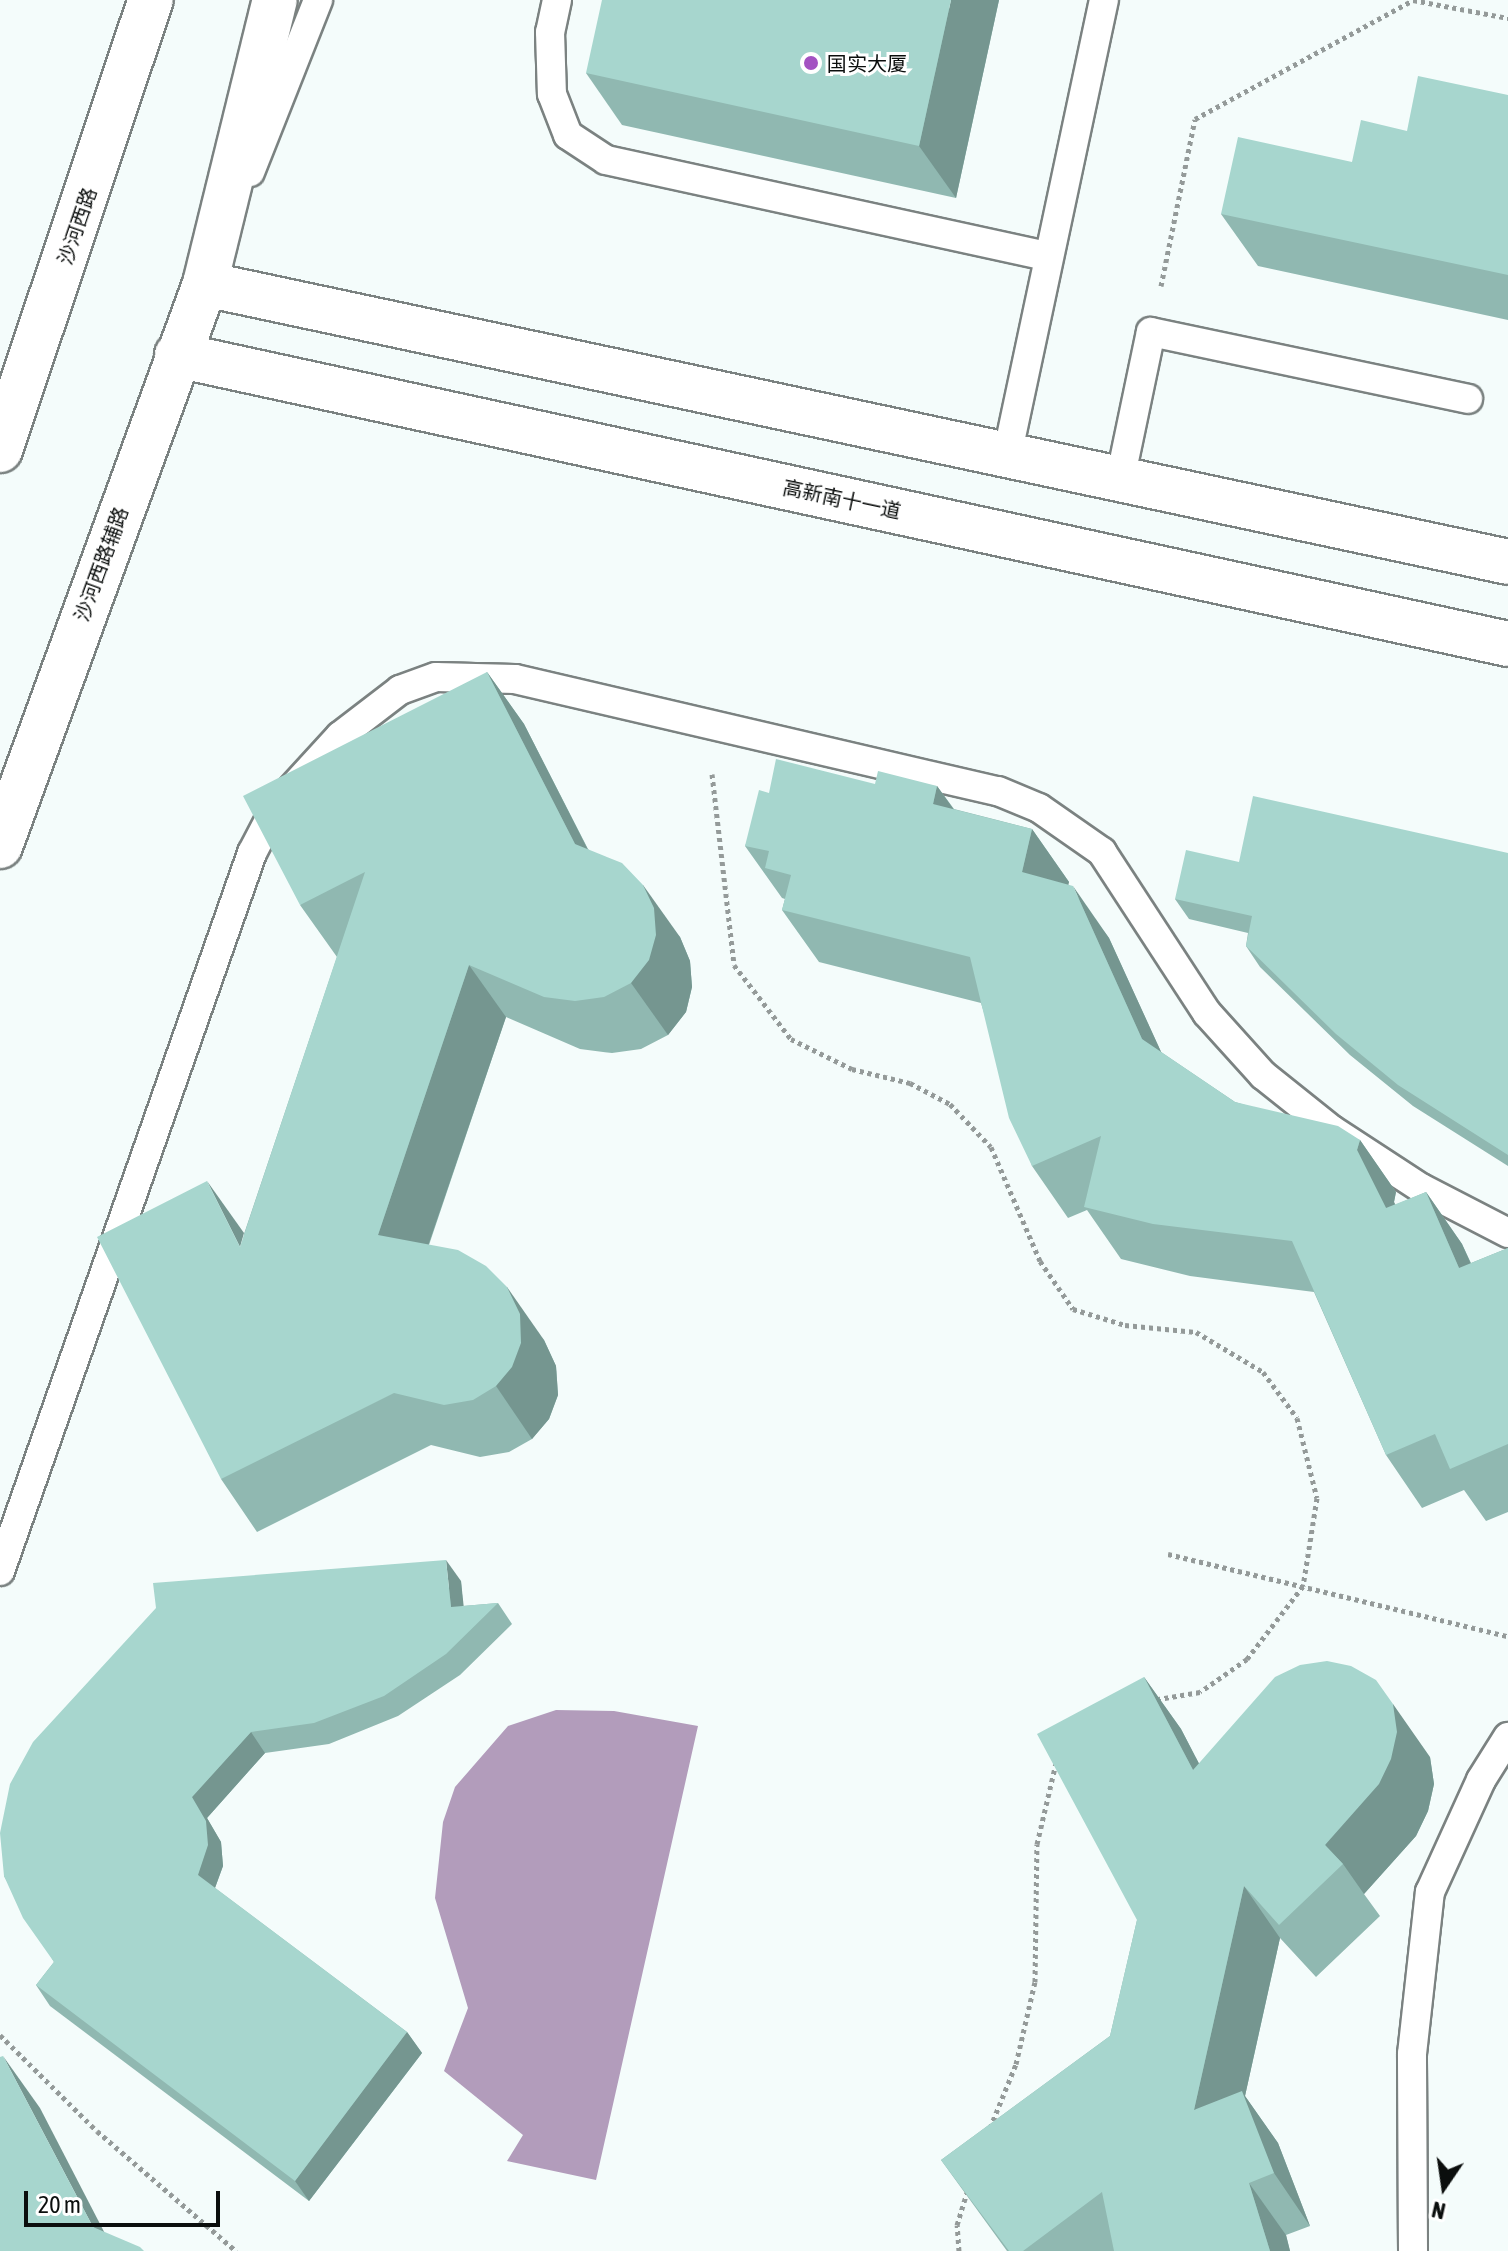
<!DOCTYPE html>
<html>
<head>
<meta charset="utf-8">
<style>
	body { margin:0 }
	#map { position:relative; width:1508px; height:2251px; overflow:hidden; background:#f4fcfb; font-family:"Asap Condensed","Noto Sans SC",sans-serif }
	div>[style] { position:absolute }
	.water>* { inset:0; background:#b29cbb }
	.path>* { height:5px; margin-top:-2.5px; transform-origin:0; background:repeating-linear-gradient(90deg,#949a99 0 4px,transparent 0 8px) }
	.roads { filter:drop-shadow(2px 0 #7b8281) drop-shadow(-2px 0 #7b8281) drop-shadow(0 2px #7b8281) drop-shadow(0 -2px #7b8281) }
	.lane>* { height:28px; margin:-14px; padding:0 14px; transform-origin:14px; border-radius:14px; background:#fff }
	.secondary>* { height:44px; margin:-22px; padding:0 22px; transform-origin:22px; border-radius:22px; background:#fff }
	.primary>* { height:44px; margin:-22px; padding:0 22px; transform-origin:22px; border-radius:22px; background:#fff }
	.wall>* { inset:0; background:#90b8b1 }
	.shaded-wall>* { inset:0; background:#759690 }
	.building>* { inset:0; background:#a7d6ce }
	.dots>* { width:22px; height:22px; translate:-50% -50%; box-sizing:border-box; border:4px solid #fff; border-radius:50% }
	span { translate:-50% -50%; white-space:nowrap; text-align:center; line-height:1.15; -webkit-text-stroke:6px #fff; paint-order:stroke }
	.poi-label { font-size:20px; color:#0b0e0d }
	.left { translate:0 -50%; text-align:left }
	.street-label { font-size:20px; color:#0b0e0d }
	.north { position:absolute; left:1404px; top:2147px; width:80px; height:80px; -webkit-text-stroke:6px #fff; paint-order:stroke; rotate:193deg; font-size:22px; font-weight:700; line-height:32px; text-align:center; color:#0b0e0d }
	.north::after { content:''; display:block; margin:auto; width:28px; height:36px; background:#0b0e0d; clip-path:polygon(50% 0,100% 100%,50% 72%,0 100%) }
	.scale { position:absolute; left:24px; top:2191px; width:196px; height:36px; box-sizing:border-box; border:4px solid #0b0e0d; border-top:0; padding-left:10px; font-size:24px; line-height:28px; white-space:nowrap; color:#0b0e0d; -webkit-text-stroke:6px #fff; paint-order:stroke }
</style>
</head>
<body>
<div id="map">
	<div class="water">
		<div style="clip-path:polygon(556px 1710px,614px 1711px,698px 1726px,596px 2180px,507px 2161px,523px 2135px,444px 2071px,468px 2008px,435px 1898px,443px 1822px,455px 1787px,508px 1726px)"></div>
	</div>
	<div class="path">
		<div style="left:1161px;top:286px;width:170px;rotate:-78.5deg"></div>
		<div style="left:1195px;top:119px;width:248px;rotate:-28.6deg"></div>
		<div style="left:1413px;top:0;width:97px;rotate:10.7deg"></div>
		<div style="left:712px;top:774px;width:192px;rotate:83.4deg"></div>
		<div style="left:734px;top:965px;width:93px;rotate:52.4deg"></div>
		<div style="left:791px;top:1039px;width:68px;rotate:26.2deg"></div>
		<div style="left:852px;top:1069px;width:60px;rotate:13.6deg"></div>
		<div style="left:910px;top:1083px;width:45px;rotate:27.7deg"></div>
		<div style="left:950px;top:1104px;width:59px;rotate:46.4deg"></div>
		<div style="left:991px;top:1147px;width:124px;rotate:66.7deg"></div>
		<div style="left:1040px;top:1261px;width:58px;rotate:55.5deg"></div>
		<div style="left:1073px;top:1309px;width:54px;rotate:17.1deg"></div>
		<div style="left:1125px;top:1325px;width:71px;rotate:5.6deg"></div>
		<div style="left:1196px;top:1332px;width:78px;rotate:30.8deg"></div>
		<div style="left:1263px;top:1372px;width:57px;rotate:53.5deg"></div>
		<div style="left:1297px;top:1418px;width:82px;rotate:76deg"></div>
		<div style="left:1317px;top:1498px;width:89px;rotate:99deg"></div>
		<div style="left:1303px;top:1586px;width:92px;rotate:127.5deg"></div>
		<div style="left:1247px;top:1659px;width:57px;rotate:144.9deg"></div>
		<div style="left:1200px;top:1692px;width:48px;rotate:170.3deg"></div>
		<div style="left:1168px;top:1554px;width:350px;rotate:13.6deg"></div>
		<div style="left:0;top:2035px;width:136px;rotate:44.7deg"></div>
		<div style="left:97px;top:2131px;width:184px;rotate:40.8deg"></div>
		<div style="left:990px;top:2128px;width:69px;rotate:-67.9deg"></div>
		<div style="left:1016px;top:2064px;width:84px;rotate:-77deg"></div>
		<div style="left:1035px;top:1982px;width:138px;rotate:-89.2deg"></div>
		<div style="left:1037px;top:1844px;width:83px;rotate:-76.8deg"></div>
		<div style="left:959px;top:2251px;width:26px;rotate:-94deg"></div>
		<div style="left:957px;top:2225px;width:37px;rotate:-73deg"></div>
	</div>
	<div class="roads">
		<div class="lane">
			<div style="left:557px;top:0;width:33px;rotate:102deg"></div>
			<div style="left:550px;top:32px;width:62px;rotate:88.2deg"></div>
			<div style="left:552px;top:94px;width:44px;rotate:68.7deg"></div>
			<div style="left:568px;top:135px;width:45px;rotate:33.3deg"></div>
			<div style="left:606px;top:160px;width:452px;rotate:12.3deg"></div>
			<div style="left:250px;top:172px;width:185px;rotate:-68.4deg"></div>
			<div style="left:1007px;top:456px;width:466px;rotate:-78deg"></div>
			<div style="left:1120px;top:480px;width:151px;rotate:-78.2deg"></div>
			<div style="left:1151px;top:332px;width:324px;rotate:11.9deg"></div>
			<div style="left:0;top:1571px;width:761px;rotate:-70.66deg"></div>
			<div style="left:252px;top:853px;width:54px;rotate:-62.5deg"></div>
			<div style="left:277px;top:805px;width:93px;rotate:-47.6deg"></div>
			<div style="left:340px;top:736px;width:76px;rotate:-37.5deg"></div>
			<div style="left:400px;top:690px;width:38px;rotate:-20deg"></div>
			<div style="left:436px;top:677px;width:79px;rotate:1.5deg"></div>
			<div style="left:515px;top:679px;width:496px;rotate:13.1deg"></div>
			<div style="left:998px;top:791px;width:44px;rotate:22.5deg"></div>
			<div style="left:1039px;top:808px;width:77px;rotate:34.9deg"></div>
			<div style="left:1102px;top:852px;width:192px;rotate:56.9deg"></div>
			<div style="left:1207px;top:1013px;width:84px;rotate:47.9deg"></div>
			<div style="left:1263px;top:1075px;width:88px;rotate:38.6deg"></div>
			<div style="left:1332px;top:1130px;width:106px;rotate:33.1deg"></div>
			<div style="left:1421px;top:1188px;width:98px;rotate:27.3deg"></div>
			<div style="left:1413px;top:2251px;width:197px;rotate:-90.3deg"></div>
			<div style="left:1412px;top:2054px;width:163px;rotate:-83.7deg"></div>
			<div style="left:1430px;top:1892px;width:123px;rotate:-65.5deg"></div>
			<div style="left:1481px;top:1780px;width:51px;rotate:-57.9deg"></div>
		</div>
		<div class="secondary">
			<div style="left:177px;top:355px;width:1362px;rotate:12.25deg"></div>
			<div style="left:0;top:846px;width:598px;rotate:-69.96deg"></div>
			<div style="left:205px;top:284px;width:1332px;rotate:12.04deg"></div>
		</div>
		<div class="primary">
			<div style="left:205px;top:284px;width:292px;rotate:-76.2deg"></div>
			<div style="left:0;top:450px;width:475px;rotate:-71.5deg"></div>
		</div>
	</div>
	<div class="wall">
		<div style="clip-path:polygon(999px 0,956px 198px,622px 125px,586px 73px)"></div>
		<div style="clip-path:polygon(1508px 95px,1508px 320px,1258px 266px,1221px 214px,1352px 162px)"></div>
		<div style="clip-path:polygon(487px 672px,524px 724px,588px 849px,680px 937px,690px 961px,692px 987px,686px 1012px,668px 1035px,641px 1049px,612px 1053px,580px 1049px,506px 1017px,429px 1245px,544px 1340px,556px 1366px,558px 1395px,549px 1419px,532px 1439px,509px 1452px,480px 1457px,431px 1445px,257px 1532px,221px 1479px,244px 1234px,337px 957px,300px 905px)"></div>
		<div style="clip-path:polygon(875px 784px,937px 786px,954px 809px,1032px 829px,1069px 882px,1068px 884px,1109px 938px,1161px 1052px,1235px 1102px,1360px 1140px,1396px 1192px,1394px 1202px,1395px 1205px,1426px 1192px,1462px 1244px,1471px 1263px,1508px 1248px,1508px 1512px,1486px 1521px,1464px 1490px,1422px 1508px,1386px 1455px,1314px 1292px,1190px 1276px,1121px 1259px,1087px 1210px,1068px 1218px,1032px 1166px,981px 1003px,819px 962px,782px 910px,785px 899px,782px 898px,745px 846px,769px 793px)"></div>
		<div style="clip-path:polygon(1508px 853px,1508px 1166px,1413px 1106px,1350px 1055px,1260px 967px,1246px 946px,1248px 933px,1189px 919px,1175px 899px,1239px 862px)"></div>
		<div style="clip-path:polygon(461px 1581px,463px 1606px,498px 1603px,512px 1624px,460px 1675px,398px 1716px,329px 1744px,265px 1753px,207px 1818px,221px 1842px,223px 1866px,215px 1888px,407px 2032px,422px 2053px,309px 2201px,50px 2006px,36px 1985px,54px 1962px,4px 1876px)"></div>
		<div style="clip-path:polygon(1144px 1677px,1181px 1729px,1199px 1764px,1430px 1757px,1434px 1784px,1428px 1811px,1416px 1836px,1364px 1894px,1380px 1916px,1316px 1977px,1280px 1938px,1245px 2096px,1278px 2143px,1310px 2226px,1286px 2235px,1290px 2251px,1007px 2251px,941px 2160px,1110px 2036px,1137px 1920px)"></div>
	</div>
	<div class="shaded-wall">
		<div style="clip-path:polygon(951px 0,999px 0,956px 198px,919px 146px)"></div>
		<div style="clip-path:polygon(487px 672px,524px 724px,612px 897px,575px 844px)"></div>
		<div style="clip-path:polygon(937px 786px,974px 838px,933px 804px)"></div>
		<div style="clip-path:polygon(1032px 829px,1069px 882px,1058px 924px,1022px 872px)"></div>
		<div style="clip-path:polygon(643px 885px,680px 937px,690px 961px,692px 987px,686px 1012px,668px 1035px,631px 983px)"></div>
		<div style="clip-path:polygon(1073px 886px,1109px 938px,1179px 1091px,1142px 1039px)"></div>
		<div style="clip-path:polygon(469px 965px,506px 1017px,414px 1287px,378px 1235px)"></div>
		<div style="clip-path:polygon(1360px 1140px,1396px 1192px,1394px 1202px,1423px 1261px,1386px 1208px,1357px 1150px)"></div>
		<div style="clip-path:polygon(207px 1181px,244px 1233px,240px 1247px)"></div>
		<div style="clip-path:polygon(1426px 1192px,1462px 1244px,1496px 1320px,1459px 1268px)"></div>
		<div style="clip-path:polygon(507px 1287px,544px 1340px,556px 1366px,558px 1395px,549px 1419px,532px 1439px,496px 1386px)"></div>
		<div style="clip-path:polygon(446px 1560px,461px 1581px,466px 1628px,451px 1607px)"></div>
		<div style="clip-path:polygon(1144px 1677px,1181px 1729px,1230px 1823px,1193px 1770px)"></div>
		<div style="clip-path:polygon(1393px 1704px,1430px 1757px,1434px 1784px,1428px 1811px,1416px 1836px,1364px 1894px,1343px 1864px,1325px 1845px)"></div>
		<div style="clip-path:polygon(251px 1732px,265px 1753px,207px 1818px,221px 1842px,223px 1866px,212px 1896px,198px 1875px,192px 1797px)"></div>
		<div style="clip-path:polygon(1244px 1886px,1280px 1938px,1245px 2096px,1278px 2143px,1310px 2226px,1274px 2173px,1194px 2110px)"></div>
		<div style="clip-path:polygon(407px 2032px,422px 2053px,309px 2201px,295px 2181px)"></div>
		<div style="clip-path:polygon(3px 2056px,40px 2108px,114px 2251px,93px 2227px)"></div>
		<div style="clip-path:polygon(1249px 2183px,1286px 2235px,1290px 2251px,1270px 2251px)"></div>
	</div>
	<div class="building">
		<div style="clip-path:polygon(602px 0,951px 0,919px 146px,586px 73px)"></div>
		<div style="clip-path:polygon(1418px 76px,1508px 95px,1508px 275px,1221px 214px,1238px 137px,1352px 162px,1361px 120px,1407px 131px)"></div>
		<div style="clip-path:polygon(487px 672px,575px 844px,622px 863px,643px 885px,654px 908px,656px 935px,649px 960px,631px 983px,604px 997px,575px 1001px,544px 997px,469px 965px,378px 1235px,458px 1250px,486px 1266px,507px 1287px,520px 1314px,521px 1343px,512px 1367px,496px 1386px,473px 1400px,444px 1405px,394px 1393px,221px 1479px,97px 1237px,207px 1181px,240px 1247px,365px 872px,300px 905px,243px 796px)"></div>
		<div style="clip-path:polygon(776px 759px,875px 784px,878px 771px,937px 786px,933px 804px,1032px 829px,1022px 872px,1073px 886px,1142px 1039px,1235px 1102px,1338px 1126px,1360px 1140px,1357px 1150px,1386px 1208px,1426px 1192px,1459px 1268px,1508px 1248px,1508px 1444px,1450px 1469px,1435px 1434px,1386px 1455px,1292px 1241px,1153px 1224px,1084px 1207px,1101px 1136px,1032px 1166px,1009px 1118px,970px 957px,782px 910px,791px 875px,765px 868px,769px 851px,745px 846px,759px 790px,769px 793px)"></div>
		<div style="clip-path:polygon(1253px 796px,1508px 853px,1508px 1155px,1398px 1085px,1336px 1034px,1246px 946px,1252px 916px,1175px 899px,1186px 850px,1239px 862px)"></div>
		<div style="clip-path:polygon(446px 1560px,451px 1607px,498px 1603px,446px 1654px,384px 1696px,314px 1723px,251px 1732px,192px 1797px,206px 1821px,208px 1845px,198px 1875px,407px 2032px,295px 2181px,36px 1985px,54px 1962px,23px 1918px,4px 1876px,0 1833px,10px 1784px,33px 1742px,156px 1608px,153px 1583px)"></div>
		<div style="clip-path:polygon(1327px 1661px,1351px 1666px,1376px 1680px,1393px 1704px,1397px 1732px,1391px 1759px,1379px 1784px,1325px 1845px,1343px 1864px,1279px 1925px,1244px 1886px,1194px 2110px,1242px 2091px,1274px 2173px,1249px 2183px,1270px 2251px,1114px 2251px,1102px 2192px,1023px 2251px,1009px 2251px,941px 2160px,1110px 2036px,1137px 1920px,1037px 1734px,1144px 1677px,1193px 1770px,1275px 1677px,1300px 1665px)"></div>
		<div style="clip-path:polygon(3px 2056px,93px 2227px,140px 2247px,144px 2251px,0 2251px,0 2057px)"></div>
	</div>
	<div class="dots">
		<div style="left:811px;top:63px;background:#a352c2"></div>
	</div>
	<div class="poi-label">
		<span class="left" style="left:827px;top:63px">国实大厦</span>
	</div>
	<div class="street-label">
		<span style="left:77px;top:226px;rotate:-71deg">沙河西路</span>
		<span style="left:842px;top:499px;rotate:12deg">高新南十一道</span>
		<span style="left:101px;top:564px;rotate:-70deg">沙河西路辅路</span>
	</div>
	<div class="north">N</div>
	<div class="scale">20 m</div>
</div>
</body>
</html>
